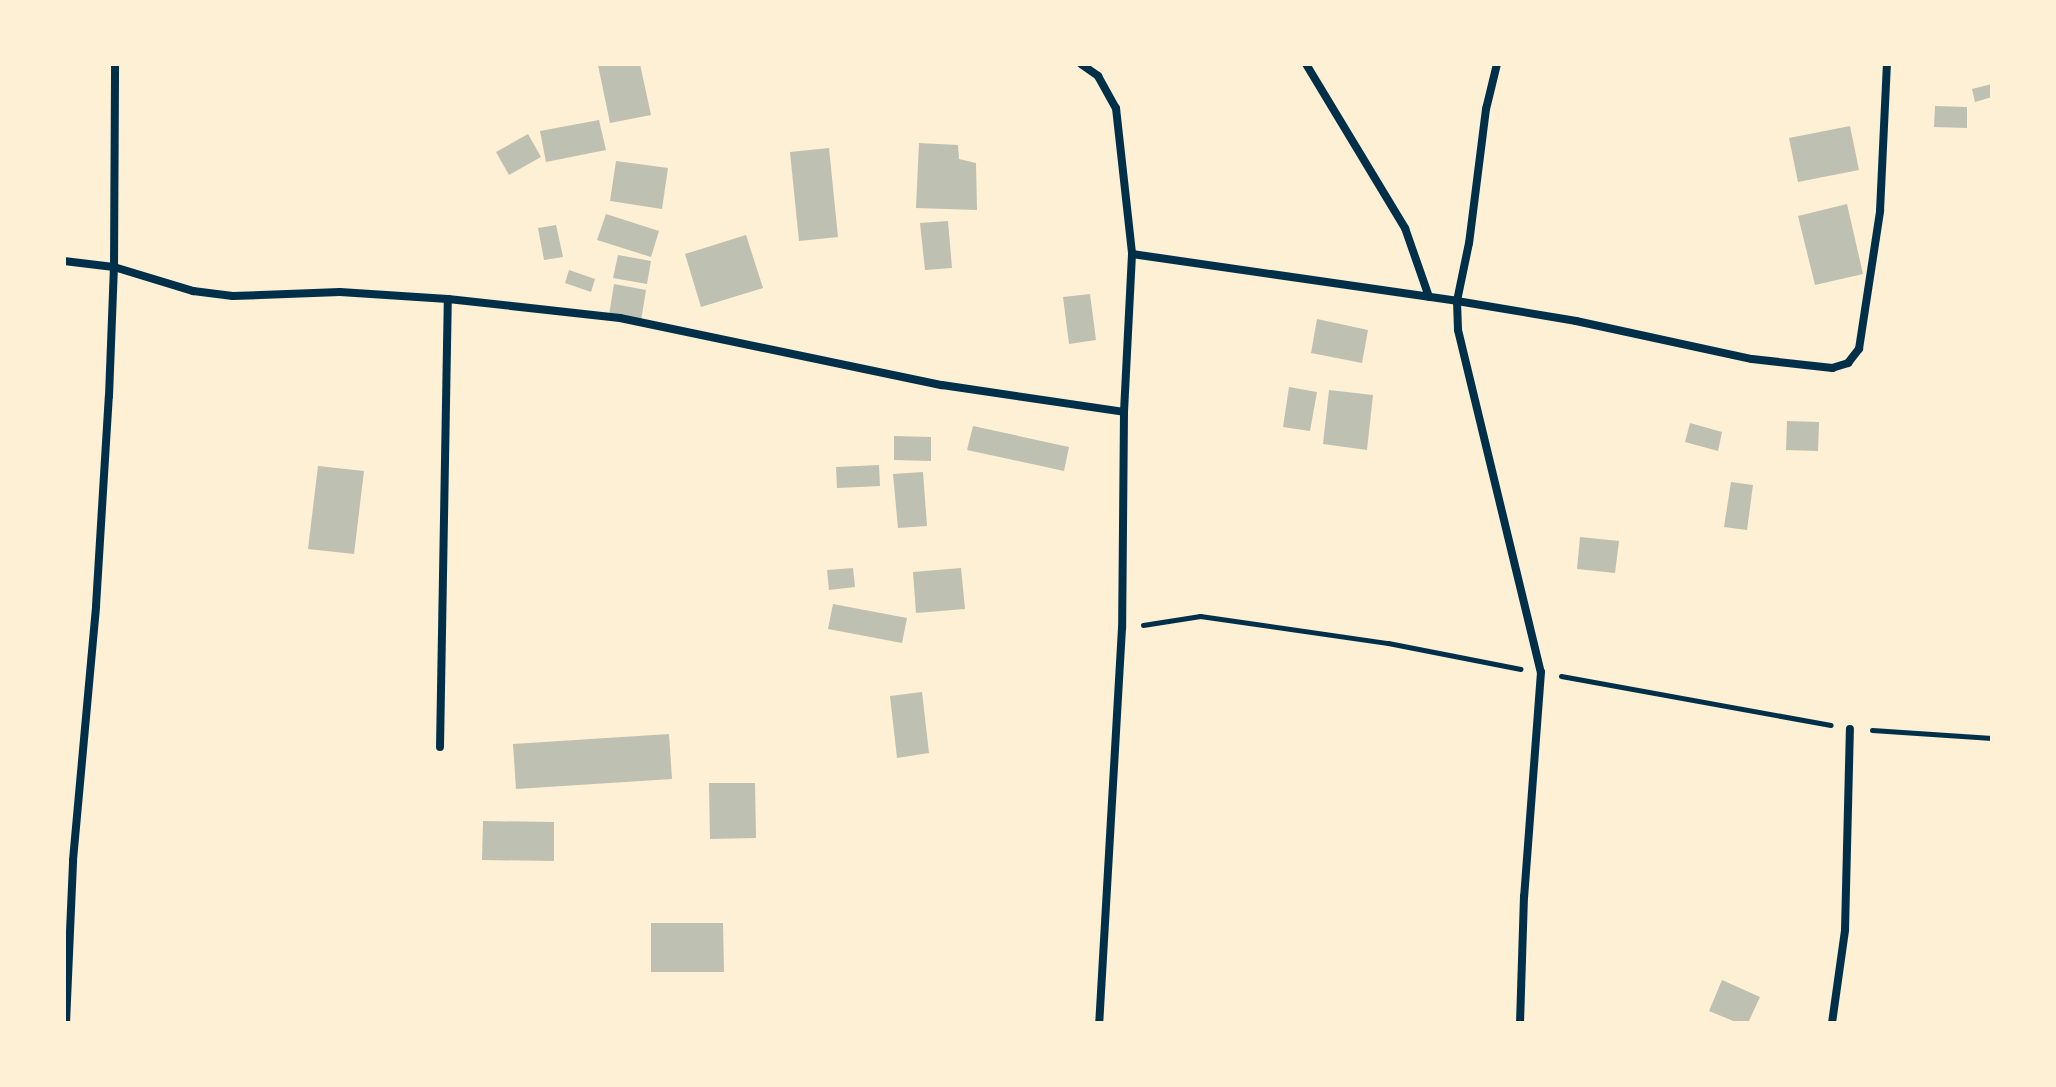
<!DOCTYPE html>
<html>
<head>
<meta charset="utf-8">
<style>
	body { margin:0 }
	#map { position:relative; width:2056px; height:1087px; overflow:hidden; background:#fdf0d5; font-family:Commissioner,sans-serif }
	div>[style] { position:absolute }
	.building>* { inset:0; background:#bec0b2 }
	.path>* { height:5px; margin:-2.5px; padding:0 2.5px; transform-origin:2.5px; border-radius:2.5px; background:#003049 }
	.minor>* { height:8px; margin:-4px; padding:0 4px; transform-origin:4px; border-radius:4px; background:#003049 }
	span { translate:-50% -50%; white-space:nowrap; text-align:center; line-height:1.15; -webkit-text-stroke:8px #fdf0d5; paint-order:stroke }
	.frame { position:absolute; inset:0; border:66px solid #fdf0d5; pointer-events:none }
</style>
</head>
<body>
<div id="map">
	<div class="building">
		<div style="clip-path:polygon(640px 64px,651px 115px,610px 123px,598px 65px)"></div>
		<div style="clip-path:polygon(1992px 84px,1992px 97px,1975px 102px,1972px 89px)"></div>
		<div style="clip-path:polygon(1935px 106px,1967px 107px,1967px 128px,1934px 127px)"></div>
		<div style="clip-path:polygon(599px 120px,606px 150px,546px 162px,540px 131px)"></div>
		<div style="clip-path:polygon(1850px 126px,1859px 170px,1798px 182px,1789px 138px)"></div>
		<div style="clip-path:polygon(528px 134px,541px 157px,509px 175px,496px 152px)"></div>
		<div style="clip-path:polygon(919px 143px,958px 145px,959px 159px,976px 163px,977px 210px,916px 208px)"></div>
		<div style="clip-path:polygon(829px 148px,838px 237px,799px 241px,790px 152px)"></div>
		<div style="clip-path:polygon(616px 161px,668px 168px,662px 209px,610px 201px)"></div>
		<div style="clip-path:polygon(1847px 204px,1863px 274px,1815px 285px,1798px 216px)"></div>
		<div style="clip-path:polygon(606px 214px,659px 231px,651px 257px,597px 240px)"></div>
		<div style="clip-path:polygon(948px 221px,952px 268px,925px 270px,920px 223px)"></div>
		<div style="clip-path:polygon(556px 225px,563px 257px,544px 260px,538px 228px)"></div>
		<div style="clip-path:polygon(746px 235px,763px 288px,701px 307px,685px 254px)"></div>
		<div style="clip-path:polygon(618px 255px,651px 261px,647px 284px,613px 278px)"></div>
		<div style="clip-path:polygon(569px 270px,595px 279px,591px 292px,565px 283px)"></div>
		<div style="clip-path:polygon(614px 284px,646px 290px,641px 321px,609px 315px)"></div>
		<div style="clip-path:polygon(1090px 294px,1096px 340px,1069px 344px,1063px 297px)"></div>
		<div style="clip-path:polygon(1317px 319px,1368px 330px,1362px 363px,1311px 353px)"></div>
		<div style="clip-path:polygon(1289px 387px,1317px 392px,1310px 431px,1283px 427px)"></div>
		<div style="clip-path:polygon(1329px 390px,1373px 395px,1367px 450px,1323px 444px)"></div>
		<div style="clip-path:polygon(1787px 421px,1819px 422px,1818px 451px,1786px 450px)"></div>
		<div style="clip-path:polygon(1690px 423px,1722px 432px,1718px 451px,1685px 442px)"></div>
		<div style="clip-path:polygon(973px 426px,1069px 447px,1064px 471px,967px 450px)"></div>
		<div style="clip-path:polygon(894px 436px,931px 437px,931px 461px,894px 460px)"></div>
		<div style="clip-path:polygon(879px 465px,880px 486px,837px 488px,836px 467px)"></div>
		<div style="clip-path:polygon(318px 466px,364px 471px,354px 554px,308px 549px)"></div>
		<div style="clip-path:polygon(923px 472px,927px 526px,898px 528px,893px 474px)"></div>
		<div style="clip-path:polygon(1731px 482px,1753px 485px,1747px 530px,1724px 527px)"></div>
		<div style="clip-path:polygon(1580px 537px,1619px 541px,1615px 573px,1577px 569px)"></div>
		<div style="clip-path:polygon(853px 568px,855px 587px,829px 590px,827px 570px)"></div>
		<div style="clip-path:polygon(961px 568px,965px 609px,916px 613px,913px 572px)"></div>
		<div style="clip-path:polygon(833px 604px,907px 618px,902px 643px,828px 629px)"></div>
		<div style="clip-path:polygon(922px 692px,929px 753px,897px 758px,890px 696px)"></div>
		<div style="clip-path:polygon(669px 734px,672px 779px,516px 789px,513px 744px)"></div>
		<div style="clip-path:polygon(709px 783px,755px 783px,756px 838px,710px 839px)"></div>
		<div style="clip-path:polygon(483px 821px,554px 822px,554px 861px,482px 860px)"></div>
		<div style="clip-path:polygon(651px 923px,723px 923px,724px 972px,651px 972px)"></div>
		<div style="clip-path:polygon(1722px 980px,1760px 997px,1748px 1023px,1738px 1023px,1709px 1011px)"></div>
	</div>
	<div class="path">
		<div style="left:1143px;top:625px;width:58px;rotate:-9deg"></div>
		<div style="left:1200px;top:616px;width:190px;rotate:8.2deg"></div>
		<div style="left:1388px;top:643px;width:135px;rotate:11.1deg"></div>
		<div style="left:1561px;top:676px;width:274px;rotate:10.3deg"></div>
		<div style="left:1872px;top:730px;width:120px;rotate:3.8deg"></div>
	</div>
	<div class="minor">
		<div style="left:1081px;top:64px;width:21px;rotate:35deg"></div>
		<div style="left:1098px;top:76px;width:37px;rotate:61deg"></div>
		<div style="left:1116px;top:108px;width:147px;rotate:83.7deg"></div>
		<div style="left:1132px;top:254px;width:158px;rotate:92.9deg"></div>
		<div style="left:1124px;top:412px;width:216px;rotate:90.5deg"></div>
		<div style="left:1122px;top:628px;width:396px;rotate:93.3deg"></div>
		<div style="left:1306px;top:64px;width:192px;rotate:58.9deg"></div>
		<div style="left:1405px;top:228px;width:73px;rotate:70.8deg"></div>
		<div style="left:1497px;top:64px;width:46px;rotate:103.7deg"></div>
		<div style="left:1486px;top:109px;width:135px;rotate:97.2deg"></div>
		<div style="left:1469px;top:243px;width:59px;rotate:101.7deg"></div>
		<div style="left:1457px;top:301px;width:29px;rotate:88deg"></div>
		<div style="left:1458px;top:330px;width:352px;rotate:76.4deg"></div>
		<div style="left:1541px;top:672px;width:225px;rotate:94.3deg"></div>
		<div style="left:1524px;top:896px;width:127px;rotate:91.8deg"></div>
		<div style="left:1132px;top:254px;width:328px;rotate:8.2deg"></div>
		<div style="left:1457px;top:301px;width:121px;rotate:9.5deg"></div>
		<div style="left:1576px;top:321px;width:180px;rotate:12.2deg"></div>
		<div style="left:1752px;top:359px;width:81px;rotate:6.4deg"></div>
		<div style="left:1832px;top:368px;width:17px;rotate:-17deg"></div>
		<div style="left:1848px;top:363px;width:18px;rotate:-52deg"></div>
		<div style="left:1859px;top:349px;width:140px;rotate:-81.3deg"></div>
		<div style="left:1880px;top:211px;width:147px;rotate:-87.3deg"></div>
		<div style="left:64px;top:261px;width:50px;rotate:6.8deg"></div>
		<div style="left:114px;top:267px;width:83px;rotate:16.9deg"></div>
		<div style="left:193px;top:291px;width:40px;rotate:7.1deg"></div>
		<div style="left:233px;top:296px;width:107px;rotate:-2.1deg"></div>
		<div style="left:340px;top:292px;width:108px;rotate:3.7deg"></div>
		<div style="left:448px;top:299px;width:173px;rotate:6.3deg"></div>
		<div style="left:620px;top:318px;width:329px;rotate:11.8deg"></div>
		<div style="left:942px;top:385px;width:184px;rotate:8.4deg"></div>
		<div style="left:440px;top:747px;width:448px;rotate:-89deg"></div>
		<div style="left:66px;top:1023px;width:163px;rotate:-87.5deg"></div>
		<div style="left:73px;top:860px;width:255px;rotate:-84.8deg"></div>
		<div style="left:96px;top:606px;width:210px;rotate:-86.5deg"></div>
		<div style="left:109px;top:396px;width:129px;rotate:-87.8deg"></div>
		<div style="left:114px;top:267px;width:203px;rotate:-89.7deg"></div>
		<div style="left:1832px;top:1023px;width:94px;rotate:-82deg"></div>
		<div style="left:1845px;top:930px;width:201px;rotate:-88.6deg"></div>
	</div>
	<div class="frame"></div>
</div>
</body>
</html>
